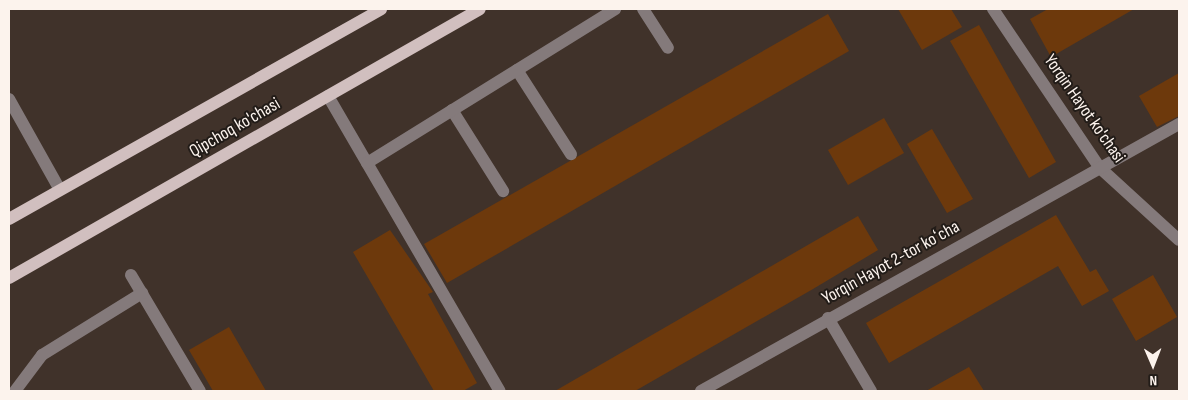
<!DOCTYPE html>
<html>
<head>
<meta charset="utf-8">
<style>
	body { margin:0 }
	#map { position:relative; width:1188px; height:400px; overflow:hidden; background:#40322a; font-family:"Sofia Sans Condensed",sans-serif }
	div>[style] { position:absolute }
	.building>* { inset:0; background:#6d390c }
	.minor>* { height:12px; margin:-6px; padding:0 6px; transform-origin:6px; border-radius:6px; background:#847a7b }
	.major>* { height:12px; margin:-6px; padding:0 6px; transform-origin:6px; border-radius:6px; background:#d1bfbf }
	span { translate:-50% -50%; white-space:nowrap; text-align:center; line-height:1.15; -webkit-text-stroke:4px #221c18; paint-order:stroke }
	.street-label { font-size:18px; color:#fcf3ed }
	.frame { position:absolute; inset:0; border:10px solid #fcf3ed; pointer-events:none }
	.north { position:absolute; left:1128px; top:340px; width:50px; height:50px; -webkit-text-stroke:4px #221c18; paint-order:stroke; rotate:179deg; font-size:14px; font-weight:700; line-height:20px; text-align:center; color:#fcf3ed }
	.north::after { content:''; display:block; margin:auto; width:18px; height:22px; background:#fcf3ed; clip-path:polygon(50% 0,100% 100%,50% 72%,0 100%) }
</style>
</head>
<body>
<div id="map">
	<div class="building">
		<div style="clip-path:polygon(898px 9px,951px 9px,962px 27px,922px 50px)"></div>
		<div style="clip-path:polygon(1048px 9px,1134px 9px,1051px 57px,1030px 19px)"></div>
		<div style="clip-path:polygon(828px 14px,849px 51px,447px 283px,424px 244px)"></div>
		<div style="clip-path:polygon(979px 25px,1056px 162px,1029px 178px,950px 41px)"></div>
		<div style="clip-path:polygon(1179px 73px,1179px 116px,1157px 127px,1139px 96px)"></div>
		<div style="clip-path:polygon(884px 118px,904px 153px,848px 185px,828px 150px)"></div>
		<div style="clip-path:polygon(932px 129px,973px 199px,947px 213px,907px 144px)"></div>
		<div style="clip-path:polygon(1056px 215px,1090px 272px,1096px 269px,1109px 291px,1082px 306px,1058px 266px,889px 363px,866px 323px)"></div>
		<div style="clip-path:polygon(858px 216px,878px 250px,813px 289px,635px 391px,555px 391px)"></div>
		<div style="clip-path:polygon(390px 230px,433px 292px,428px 294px,477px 383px,463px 391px,434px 391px,353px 252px)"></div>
		<div style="clip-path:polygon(1153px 275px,1177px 317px,1136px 341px,1112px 299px)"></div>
		<div style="clip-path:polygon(229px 327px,266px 391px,213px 391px,189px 350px)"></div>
		<div style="clip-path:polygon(969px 367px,984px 391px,926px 391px)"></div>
	</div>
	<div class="minor">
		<div style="left:643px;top:9px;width:46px;rotate:57.3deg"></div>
		<div style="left:993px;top:9px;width:190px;rotate:56.1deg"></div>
		<div style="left:1099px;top:167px;width:108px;rotate:42.4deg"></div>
		<div style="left:517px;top:70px;width:100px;rotate:57.3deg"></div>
		<div style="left:328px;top:96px;width:341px;rotate:59.8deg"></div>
		<div style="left:9px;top:99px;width:104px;rotate:60.7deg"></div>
		<div style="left:452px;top:110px;width:96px;rotate:57.8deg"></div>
		<div style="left:367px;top:163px;width:292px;rotate:-31.8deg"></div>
		<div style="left:131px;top:275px;width:135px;rotate:59.3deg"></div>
		<div style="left:828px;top:318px;width:85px;rotate:59.5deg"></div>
		<div style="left:15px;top:391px;width:45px;rotate:-53.1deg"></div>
		<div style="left:42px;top:355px;width:118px;rotate:-31.8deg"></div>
		<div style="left:701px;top:391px;width:548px;rotate:-29.19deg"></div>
	</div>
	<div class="major">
		<div style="left:9px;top:219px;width:427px;rotate:-29.4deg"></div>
		<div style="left:9px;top:278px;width:542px;rotate:-29.73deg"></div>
	</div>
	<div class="street-label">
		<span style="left:1084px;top:109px;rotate:55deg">Yorqin Hayot ko'chasi</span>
		<span style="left:235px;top:128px;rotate:-30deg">Qipchoq ko'chasi</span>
		<span style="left:891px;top:263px;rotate:-29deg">Yorqin Hayot 2-tor koʻcha</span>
	</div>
	<div class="frame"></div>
	<div class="north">N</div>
</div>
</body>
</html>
